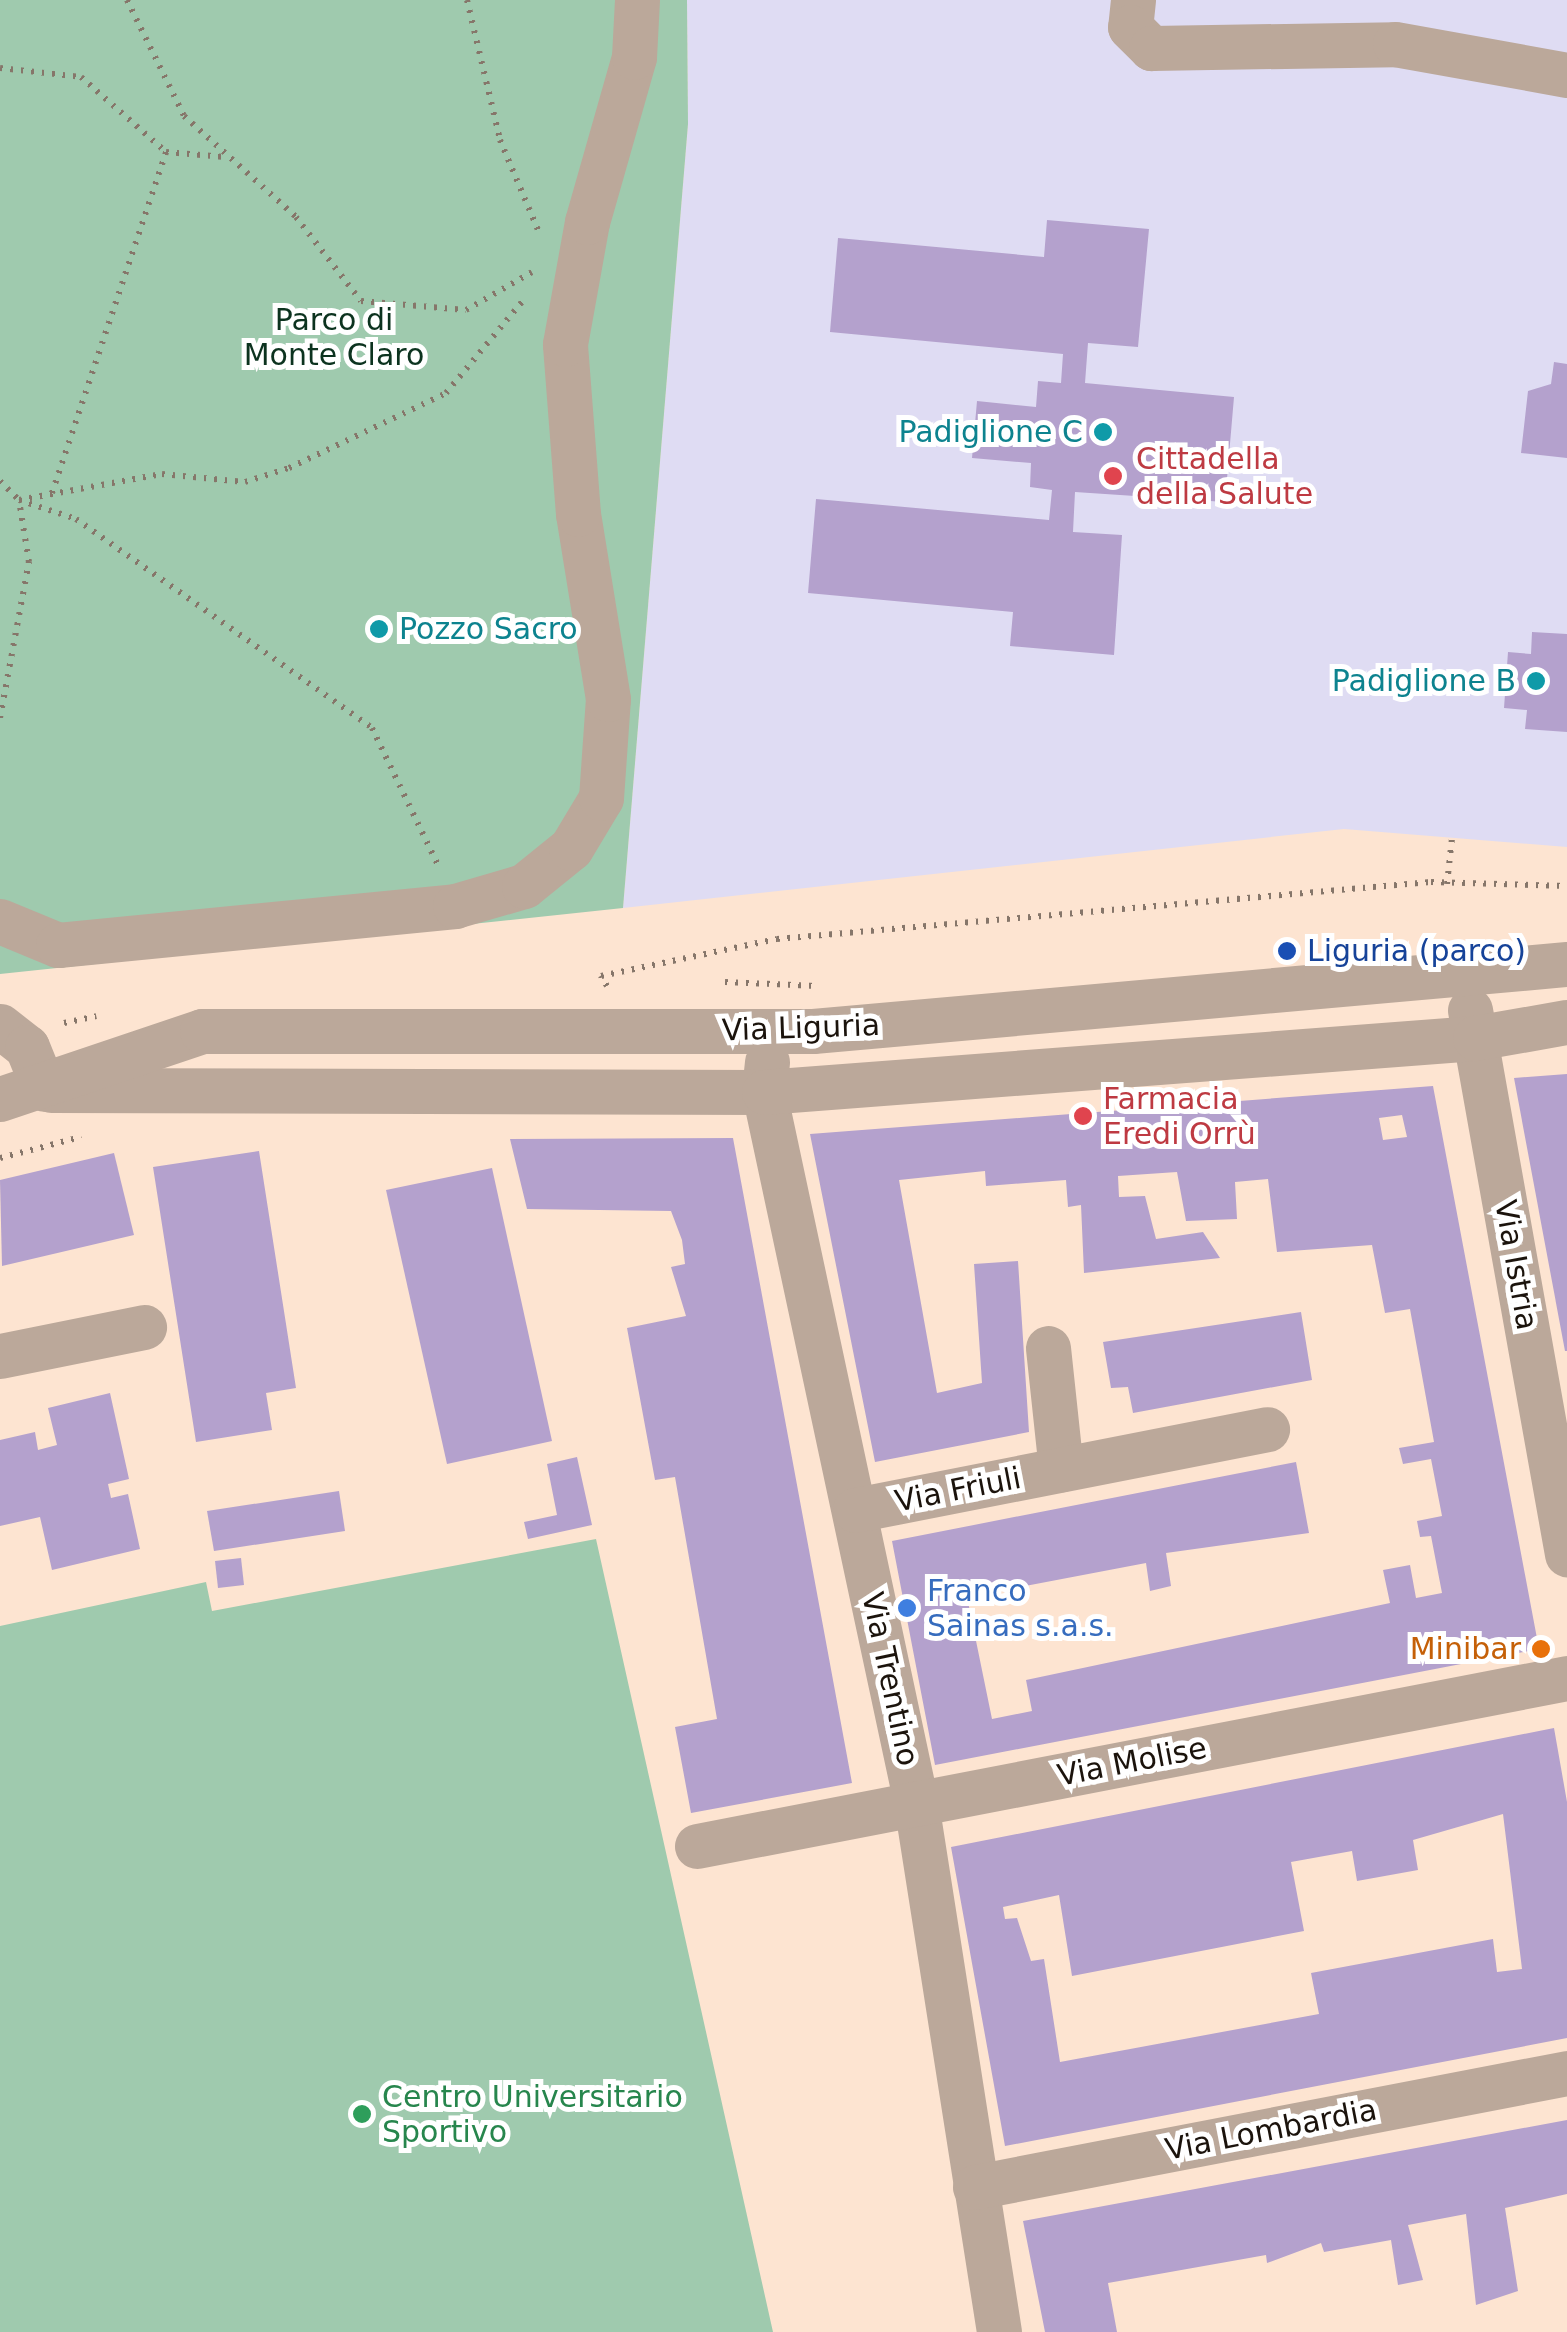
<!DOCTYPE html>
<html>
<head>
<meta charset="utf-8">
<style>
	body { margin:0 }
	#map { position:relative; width:1567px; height:2332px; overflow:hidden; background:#fde4d1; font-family:"DejaVu Sans",sans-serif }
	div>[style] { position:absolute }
	.medical>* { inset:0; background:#dfdcf3 }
	.green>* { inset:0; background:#9fcaae }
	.building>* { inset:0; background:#b4a1cd }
	.path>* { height:6px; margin-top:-3px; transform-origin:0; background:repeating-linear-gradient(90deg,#86766a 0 2.5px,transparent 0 10.5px) }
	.minor>* { height:45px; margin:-22.5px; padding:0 22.5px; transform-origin:22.5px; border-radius:22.5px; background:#bba89a }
	.dots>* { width:28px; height:28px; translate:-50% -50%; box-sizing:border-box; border:5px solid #fff; border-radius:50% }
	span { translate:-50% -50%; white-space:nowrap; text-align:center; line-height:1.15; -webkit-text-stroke:10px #fff; paint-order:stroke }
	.park-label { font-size:30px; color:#0c331f }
	.culture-label { font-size:30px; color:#0d838f }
	.right { translate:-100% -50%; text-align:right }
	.left { translate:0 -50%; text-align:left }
	.health-label { font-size:30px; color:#be3a42 }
	.transit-label { font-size:30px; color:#164399 }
	.street-label { font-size:30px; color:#1b130c }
	.shop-label { font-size:30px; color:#366cbe }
	.food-label { font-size:30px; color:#c56008 }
	.leisure-label { font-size:30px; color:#27864d }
</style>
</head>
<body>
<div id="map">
	<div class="medical">
		<div style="clip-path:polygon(687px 0,1567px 0,1567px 847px,1344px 829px,623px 908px,688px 124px)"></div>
	</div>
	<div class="green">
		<div style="clip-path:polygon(0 0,687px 0,688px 124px,623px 908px,0 974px)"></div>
		<div style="clip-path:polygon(596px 1539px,773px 2332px,0 2332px,0 1626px,206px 1582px,212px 1611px)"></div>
	</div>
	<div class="building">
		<div style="clip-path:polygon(1047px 220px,1149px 229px,1138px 347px,1088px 343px,1085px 383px,1234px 397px,1225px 502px,1075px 492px,1073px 532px,1122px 535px,1114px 655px,1010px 646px,1013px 612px,808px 593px,816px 499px,1049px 520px,1052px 490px,1030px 487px,1031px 463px,972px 458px,977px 401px,1036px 407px,1038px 381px,1061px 383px,1063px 354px,830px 332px,838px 238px,1044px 257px)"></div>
		<div style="clip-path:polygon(1554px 362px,1567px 364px,1567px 458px,1521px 453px,1528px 391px,1551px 384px)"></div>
		<div style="clip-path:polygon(1532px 632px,1567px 634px,1567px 732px,1525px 729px,1527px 710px,1504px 708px,1508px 652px,1531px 654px)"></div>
		<div style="clip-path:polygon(1567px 1074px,1567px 1351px,1565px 1351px,1514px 1078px)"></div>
		<div style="clip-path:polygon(evenodd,1433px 1086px,1539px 1649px,935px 1765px,892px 1541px,1296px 1462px,1309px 1533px,1166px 1553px,1171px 1586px,1150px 1591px,1146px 1563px,1010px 1589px,1008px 1580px,965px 1587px,992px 1719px,1032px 1711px,1026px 1680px,1390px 1603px,1383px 1570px,1410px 1565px,1416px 1598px,1442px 1593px,1431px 1536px,1420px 1537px,1417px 1521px,1442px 1516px,1431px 1459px,1403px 1464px,1399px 1448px,1434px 1442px,1410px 1309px,1385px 1313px,1372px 1245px,1277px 1252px,1268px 1179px,1235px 1182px,1237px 1219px,1186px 1221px,1177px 1172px,1118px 1176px,1119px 1197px,1145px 1196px,1156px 1239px,1203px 1232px,1220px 1258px,1084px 1273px,1081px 1205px,1068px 1207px,1066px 1180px,986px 1186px,985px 1171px,899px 1180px,937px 1393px,982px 1383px,974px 1264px,1018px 1261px,1029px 1432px,875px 1462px,810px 1134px,1433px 1086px,1402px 1115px,1407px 1137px,1383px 1140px,1379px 1118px,1402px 1115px)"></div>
		<div style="clip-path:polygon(733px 1138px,852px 1783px,691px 1813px,675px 1727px,717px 1719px,675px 1477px,655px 1480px,627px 1328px,686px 1316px,671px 1267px,685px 1264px,682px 1240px,671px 1211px,527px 1209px,510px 1139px)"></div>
		<div style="clip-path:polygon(259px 1151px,296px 1388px,266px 1393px,272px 1430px,196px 1442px,153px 1167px)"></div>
		<div style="clip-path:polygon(114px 1153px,134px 1235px,2px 1266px,0 1180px)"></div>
		<div style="clip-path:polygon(492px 1168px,552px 1441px,447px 1464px,386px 1190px)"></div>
		<div style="clip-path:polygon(1301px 1312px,1312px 1380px,1133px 1413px,1128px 1387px,1111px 1388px,1103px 1342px)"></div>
		<div style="clip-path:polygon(110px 1393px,129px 1479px,108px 1484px,111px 1498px,128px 1494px,140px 1549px,52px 1570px,40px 1517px,0 1526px,0 1440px,35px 1432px,38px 1450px,57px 1445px,48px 1408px)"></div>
		<div style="clip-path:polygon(577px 1457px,592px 1525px,528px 1539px,524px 1522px,557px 1515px,547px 1464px)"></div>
		<div style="clip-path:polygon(339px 1491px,345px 1531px,214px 1551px,207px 1511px)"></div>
		<div style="clip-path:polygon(241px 1558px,244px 1585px,218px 1588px,215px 1561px)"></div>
		<div style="clip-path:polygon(evenodd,1554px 1728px,1567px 1802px,1567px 2038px,1005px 2146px,951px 1847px,1554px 1728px,1503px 1814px,1522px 1969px,1497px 1972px,1493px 1939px,1311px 1973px,1319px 2014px,1060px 2062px,1044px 1959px,1031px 1961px,1017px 1918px,1005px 1919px,1003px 1907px,1059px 1895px,1072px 1976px,1304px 1931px,1291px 1862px,1352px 1851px,1357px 1881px,1418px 1870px,1413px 1840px,1503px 1814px)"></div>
		<div style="clip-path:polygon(1567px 2120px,1567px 2194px,1505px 2208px,1518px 2291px,1476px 2305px,1466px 2214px,1408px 2225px,1423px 2280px,1398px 2285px,1391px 2240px,1324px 2252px,1321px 2243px,1267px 2263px,1266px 2255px,1108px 2283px,1117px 2332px,1045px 2332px,1023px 2221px)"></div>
	</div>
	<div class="path">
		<div style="left:127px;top:0;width:129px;rotate:63.8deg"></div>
		<div style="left:184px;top:116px;width:151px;rotate:42deg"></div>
		<div style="left:296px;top:217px;width:106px;rotate:52.3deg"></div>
		<div style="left:361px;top:301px;width:105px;rotate:4.9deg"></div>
		<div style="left:466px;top:310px;width:76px;rotate:-29.9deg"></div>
		<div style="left:467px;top:0;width:144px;rotate:76.7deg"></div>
		<div style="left:500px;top:140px;width:98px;rotate:67.1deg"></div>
		<div style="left:0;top:68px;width:81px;rotate:6.3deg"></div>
		<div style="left:81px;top:77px;width:113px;rotate:41.4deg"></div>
		<div style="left:166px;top:152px;width:59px;rotate:4.8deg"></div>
		<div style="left:0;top:481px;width:27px;rotate:45deg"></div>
		<div style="left:19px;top:500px;width:60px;rotate:18.4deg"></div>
		<div style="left:76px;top:519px;width:362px;rotate:35.2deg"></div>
		<div style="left:372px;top:728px;width:150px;rotate:64.3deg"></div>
		<div style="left:52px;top:493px;width:360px;rotate:-71.5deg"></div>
		<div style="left:19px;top:500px;width:145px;rotate:-10.3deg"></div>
		<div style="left:162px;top:474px;width:83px;rotate:5.5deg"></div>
		<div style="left:245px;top:482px;width:46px;rotate:-17.7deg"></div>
		<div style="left:289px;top:468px;width:174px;rotate:-25.5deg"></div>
		<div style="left:446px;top:393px;width:125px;rotate:-50.2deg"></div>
		<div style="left:0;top:718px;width:159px;rotate:-79.5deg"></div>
		<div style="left:29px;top:562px;width:63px;rotate:-99.2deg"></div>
		<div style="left:1447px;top:884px;width:46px;rotate:-83.8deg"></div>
		<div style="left:725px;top:982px;width:91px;rotate:2.5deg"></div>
		<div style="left:607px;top:986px;width:12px;rotate:-121deg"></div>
		<div style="left:601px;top:976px;width:180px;rotate:-11.9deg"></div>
		<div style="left:777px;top:939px;width:656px;rotate:-4.98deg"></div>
		<div style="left:1431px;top:882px;width:136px;rotate:1.7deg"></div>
		<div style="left:64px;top:1023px;width:33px;rotate:-12deg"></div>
		<div style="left:0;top:1158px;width:84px;rotate:-14.5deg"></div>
	</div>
	<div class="minor">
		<div style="left:1133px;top:0;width:27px;rotate:96deg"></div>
		<div style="left:1130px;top:27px;width:30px;rotate:45deg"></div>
		<div style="left:1151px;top:48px;width:244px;rotate:-0.9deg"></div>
		<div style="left:1395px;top:44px;width:175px;rotate:10.2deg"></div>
		<div style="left:0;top:921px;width:63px;rotate:22.5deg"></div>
		<div style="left:58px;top:945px;width:399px;rotate:-5.6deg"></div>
		<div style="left:455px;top:906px;width:72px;rotate:-16.2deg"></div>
		<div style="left:524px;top:886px;width:60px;rotate:-39deg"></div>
		<div style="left:571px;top:848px;width:58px;rotate:-59deg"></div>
		<div style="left:601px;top:798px;width:99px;rotate:-86deg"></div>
		<div style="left:608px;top:699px;width:187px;rotate:-99.2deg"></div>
		<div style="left:578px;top:514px;width:170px;rotate:-94.4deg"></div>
		<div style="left:565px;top:344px;width:124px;rotate:-79.8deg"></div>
		<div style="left:587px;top:222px;width:172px;rotate:-74.1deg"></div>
		<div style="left:634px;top:57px;width:57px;rotate:-87deg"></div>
		<div style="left:1470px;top:1010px;width:553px;rotate:79.89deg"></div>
		<div style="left:0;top:1026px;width:34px;rotate:38deg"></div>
		<div style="left:27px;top:1047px;width:45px;rotate:68deg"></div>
		<div style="left:767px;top:1062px;width:30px;rotate:96deg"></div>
		<div style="left:764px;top:1092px;width:727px;rotate:77.93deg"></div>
		<div style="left:916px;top:1803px;width:535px;rotate:81.08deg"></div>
		<div style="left:51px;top:1090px;width:713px;rotate:0.16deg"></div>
		<div style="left:764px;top:1092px;width:713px;rotate:-4.34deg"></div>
		<div style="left:1475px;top:1038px;width:93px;rotate:-9.9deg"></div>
		<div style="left:0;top:1099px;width:213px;rotate:-18.6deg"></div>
		<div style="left:202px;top:1031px;width:611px"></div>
		<div style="left:813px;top:1031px;width:757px;rotate:-5.08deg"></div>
		<div style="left:1048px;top:1348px;width:122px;rotate:83.9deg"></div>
		<div style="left:0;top:1356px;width:147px;rotate:-11.4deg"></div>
		<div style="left:855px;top:1510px;width:420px;rotate:-11.1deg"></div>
		<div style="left:697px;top:1846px;width:886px;rotate:-10.93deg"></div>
		<div style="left:975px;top:2187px;width:603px;rotate:-10.9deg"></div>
	</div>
	<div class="dots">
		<div style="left:1103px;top:432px;background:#0f9aa8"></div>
		<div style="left:1113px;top:476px;background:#e0444e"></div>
		<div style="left:379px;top:629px;background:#0f9aa8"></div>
		<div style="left:1536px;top:681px;background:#0f9aa8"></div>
		<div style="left:1287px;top:951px;background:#1a4fb4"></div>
		<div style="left:1083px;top:1116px;background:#e0444e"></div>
		<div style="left:907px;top:1608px;background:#3f7fe0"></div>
		<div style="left:1541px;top:1649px;background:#e8710a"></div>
		<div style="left:362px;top:2114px;background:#2e9e5b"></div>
	</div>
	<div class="park-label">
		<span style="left:334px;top:337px">Parco di<br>Monte Claro</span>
	</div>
	<div class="culture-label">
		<span class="right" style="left:1083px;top:432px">Padiglione C</span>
		<span class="left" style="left:399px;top:629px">Pozzo Sacro</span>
		<span class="right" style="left:1516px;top:681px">Padiglione B</span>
	</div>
	<div class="health-label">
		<span class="left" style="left:1136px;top:476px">Cittadella<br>della Salute</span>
		<span class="left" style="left:1103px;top:1116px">Farmacia<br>Eredi Orrù</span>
	</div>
	<div class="transit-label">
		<span class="left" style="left:1307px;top:951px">Liguria (parco)</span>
	</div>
	<div class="street-label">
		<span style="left:801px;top:1028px;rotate:-2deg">Via Liguria</span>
		<span style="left:1516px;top:1265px;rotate:80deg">Via Istria</span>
		<span style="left:958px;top:1490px;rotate:-11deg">Via Friuli</span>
		<span style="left:890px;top:1679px;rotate:78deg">Via Trentino</span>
		<span style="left:1132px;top:1762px;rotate:-11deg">Via Molise</span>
		<span style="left:1271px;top:2130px;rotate:-11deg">Via Lombardia</span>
	</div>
	<div class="shop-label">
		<span class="left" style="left:927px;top:1608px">Franco<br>Sainas s.a.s.</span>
	</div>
	<div class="food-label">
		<span class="right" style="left:1521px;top:1649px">Minibar</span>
	</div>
	<div class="leisure-label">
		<span class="left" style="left:382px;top:2114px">Centro Universitario<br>Sportivo</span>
	</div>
</div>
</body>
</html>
